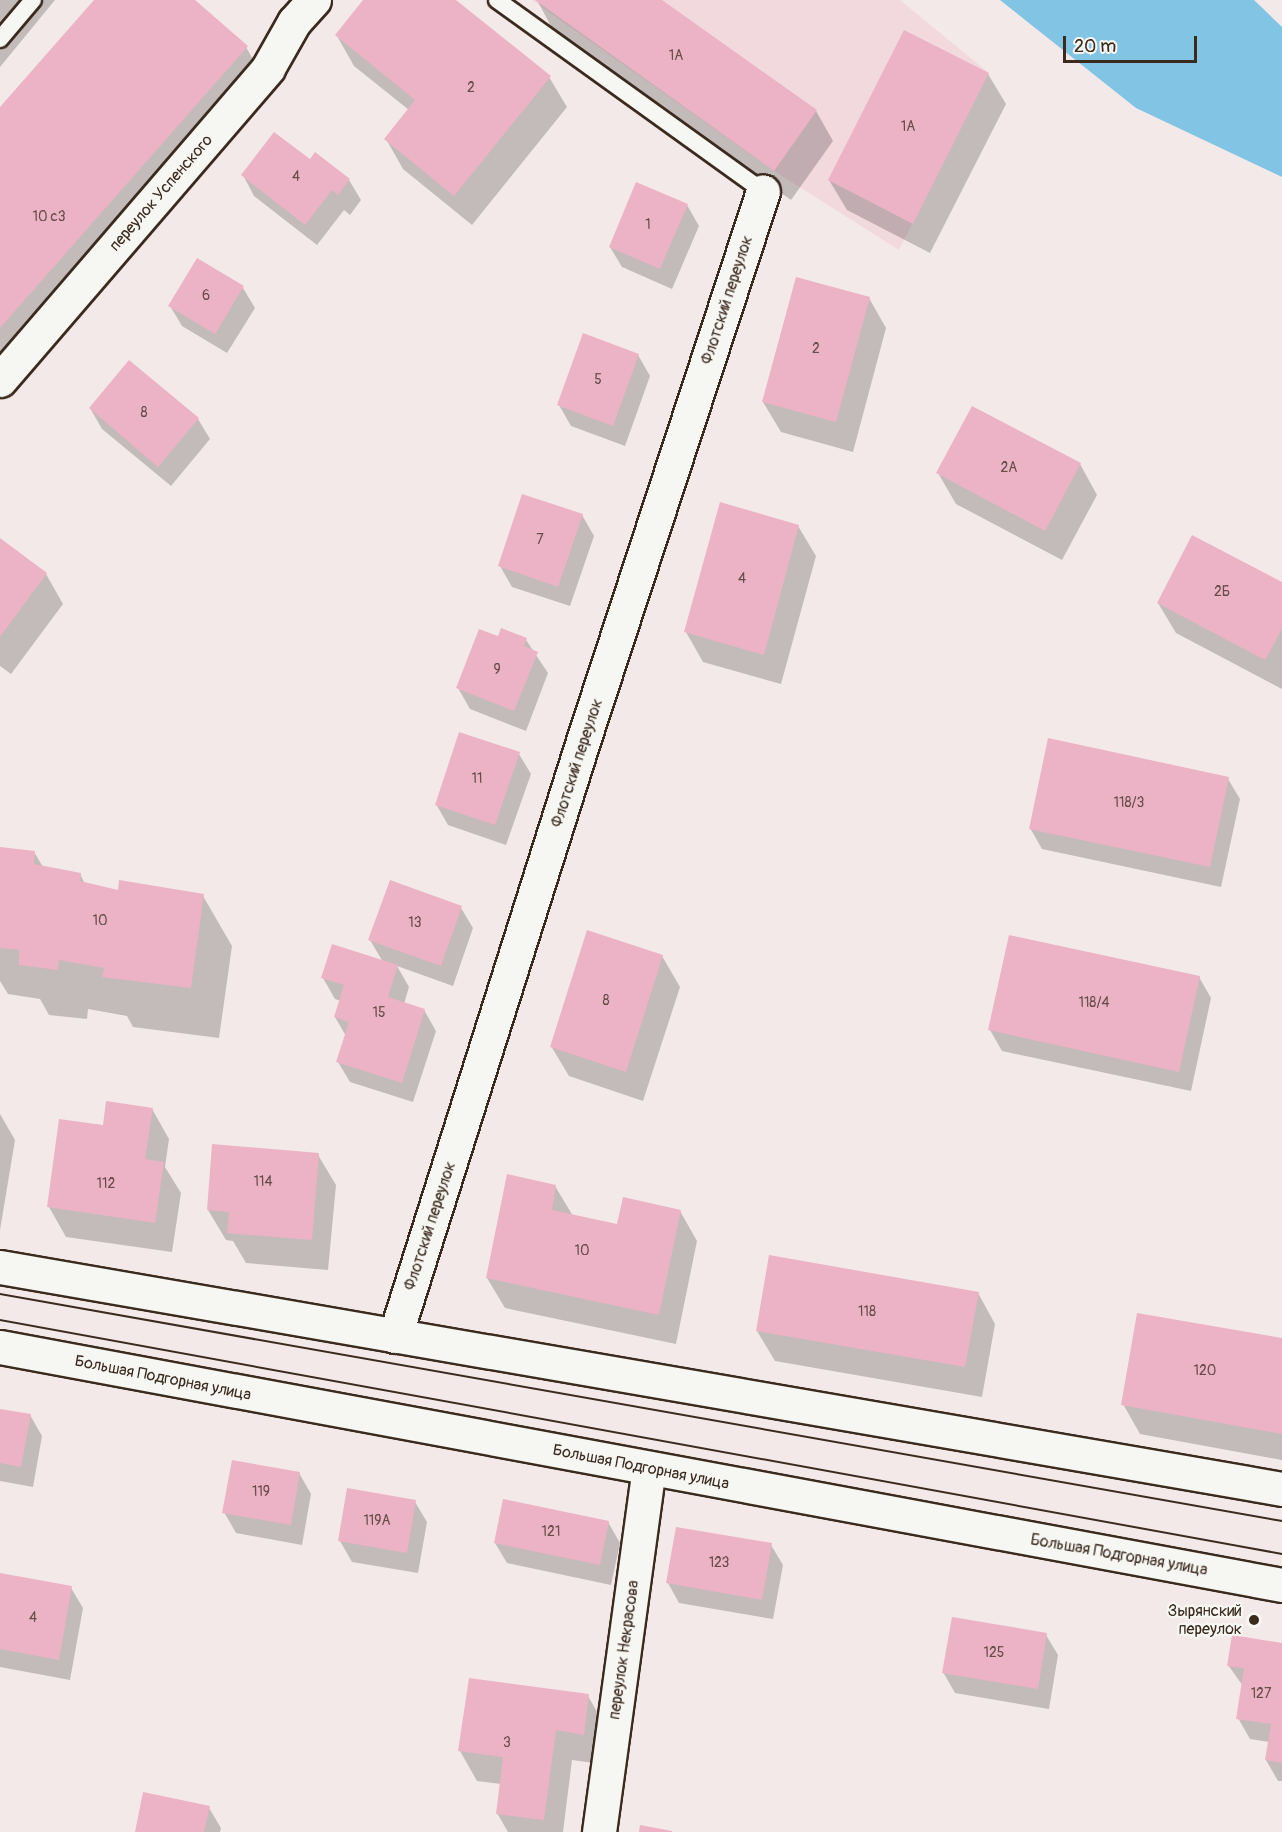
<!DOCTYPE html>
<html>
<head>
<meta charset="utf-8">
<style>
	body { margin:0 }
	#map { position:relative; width:1282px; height:1832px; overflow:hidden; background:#f4e9e9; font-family:Pangolin,sans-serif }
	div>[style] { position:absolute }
	.built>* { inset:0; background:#f2d9de }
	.water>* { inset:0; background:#82c4e3 }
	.shadow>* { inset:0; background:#0003 }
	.building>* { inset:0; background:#ecb3c6 }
	.roads { filter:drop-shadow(2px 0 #3b2a1e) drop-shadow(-2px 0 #3b2a1e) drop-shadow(0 2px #3b2a1e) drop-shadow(0 -2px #3b2a1e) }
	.service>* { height:16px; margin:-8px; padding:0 8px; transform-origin:8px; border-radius:8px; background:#f6f6f2 }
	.minor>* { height:33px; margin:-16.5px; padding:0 16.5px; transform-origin:16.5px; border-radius:16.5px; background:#f6f6f2 }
	.secondary>* { height:33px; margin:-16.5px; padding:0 16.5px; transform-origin:16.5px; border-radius:16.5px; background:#f6f6f2 }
	.tram>* { height:1.5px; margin:-0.75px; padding:0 0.75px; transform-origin:0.75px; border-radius:0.75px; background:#3b2a1e }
	.dots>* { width:16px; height:16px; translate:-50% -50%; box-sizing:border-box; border:3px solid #f6f6f2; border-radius:50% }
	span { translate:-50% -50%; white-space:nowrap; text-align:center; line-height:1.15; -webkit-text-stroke:4.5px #f6f6f2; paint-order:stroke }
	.number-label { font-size:14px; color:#674c48 }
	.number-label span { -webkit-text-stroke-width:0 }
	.street-label { font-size:16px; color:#3b2a1e }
	.poi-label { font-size:16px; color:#3b2a1e }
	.right { translate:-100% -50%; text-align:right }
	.scale { position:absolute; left:1063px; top:36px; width:134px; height:27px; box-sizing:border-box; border:3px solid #3b2a1e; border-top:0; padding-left:8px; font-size:18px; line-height:21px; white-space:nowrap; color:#3b2a1e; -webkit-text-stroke:4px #f6f6f2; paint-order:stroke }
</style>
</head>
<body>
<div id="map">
	<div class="built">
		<div style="clip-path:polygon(532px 0,900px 0,989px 73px,899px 250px,774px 171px)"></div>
	</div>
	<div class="water">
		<div style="clip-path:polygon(1000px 0,1254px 0,1282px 27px,1282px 177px,1136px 108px)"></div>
	</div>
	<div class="shadow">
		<div style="clip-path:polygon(0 0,55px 0,0 67px)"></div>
		<div style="clip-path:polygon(96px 0,192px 0,246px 47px,268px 86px,0 391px,0 109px)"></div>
		<div style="clip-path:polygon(365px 0,454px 0,549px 77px,567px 107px,472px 225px,403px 169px,386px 139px,409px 110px,354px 66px,337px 36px)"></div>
		<div style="clip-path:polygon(537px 0,659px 0,816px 111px,833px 141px,791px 200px,554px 32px)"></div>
		<div style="clip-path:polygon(988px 74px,1006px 104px,930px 253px,847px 210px,829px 180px)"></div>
		<div style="clip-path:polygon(310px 162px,349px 180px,361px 200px,350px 215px,344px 210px,317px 245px,254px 196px,243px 175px)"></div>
		<div style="clip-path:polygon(687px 205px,699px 226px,672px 289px,622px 267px,610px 247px)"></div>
		<div style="clip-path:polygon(243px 288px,255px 308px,227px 353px,182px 326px,170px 306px)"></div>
		<div style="clip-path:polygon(869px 298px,886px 328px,853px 452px,781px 432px,763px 402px)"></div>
		<div style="clip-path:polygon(638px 355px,650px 376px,625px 446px,571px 426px,559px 405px)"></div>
		<div style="clip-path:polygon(90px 408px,198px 419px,210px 439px,171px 486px,102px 429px)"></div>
		<div style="clip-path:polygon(1080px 464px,1097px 495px,1062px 560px,956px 504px,938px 473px)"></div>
		<div style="clip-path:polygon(582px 515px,594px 536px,570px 606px,512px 587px,500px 566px)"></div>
		<div style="clip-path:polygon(798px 526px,816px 556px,781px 684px,703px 662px,686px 632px)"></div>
		<div style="clip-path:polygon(0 540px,46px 574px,63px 604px,11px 674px,0 666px)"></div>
		<div style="clip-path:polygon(1282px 584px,1282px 689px,1176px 633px,1158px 603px)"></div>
		<div style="clip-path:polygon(499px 638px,526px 640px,548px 673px,526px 731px,470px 709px,458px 688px)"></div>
		<div style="clip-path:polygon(519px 754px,531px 774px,506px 845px,448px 825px,436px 804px)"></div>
		<div style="clip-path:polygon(1228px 779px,1240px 799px,1221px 887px,1042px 849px,1030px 828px)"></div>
		<div style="clip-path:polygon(0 848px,34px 852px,43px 867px,80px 874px,85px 884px,119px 892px,203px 896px,232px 946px,219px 1038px,133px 1027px,127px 1016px,88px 1009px,87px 1019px,49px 1015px,40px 999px,8px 994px,0 981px)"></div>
		<div style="clip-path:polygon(461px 908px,473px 928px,453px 986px,397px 966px,409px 987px,404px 1004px,424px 1010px,436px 1031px,413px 1102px,350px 1082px,338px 1062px,346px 1036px,335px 1017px,341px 1001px,335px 999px,323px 978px,383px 962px,370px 940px)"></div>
		<div style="clip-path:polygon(662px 956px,680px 987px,643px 1101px,569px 1076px,551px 1046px)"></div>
		<div style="clip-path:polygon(1199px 977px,1211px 998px,1191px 1091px,1002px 1051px,990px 1030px)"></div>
		<div style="clip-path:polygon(152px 1109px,169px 1139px,165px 1167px,181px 1193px,172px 1252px,66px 1237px,49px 1207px,104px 1126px)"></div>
		<div style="clip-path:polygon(0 1114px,15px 1140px,0 1230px)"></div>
		<div style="clip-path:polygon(318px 1155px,336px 1185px,328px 1270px,246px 1263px,233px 1241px,226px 1240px,208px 1210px)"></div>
		<div style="clip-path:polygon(555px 1186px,573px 1216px,618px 1226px,680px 1211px,697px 1241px,676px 1344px,505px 1308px,487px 1278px)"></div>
		<div style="clip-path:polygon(978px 1293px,995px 1324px,982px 1397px,775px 1361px,757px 1331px)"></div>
		<div style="clip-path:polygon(1282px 1340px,1282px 1460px,1140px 1434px,1123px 1404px)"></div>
		<div style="clip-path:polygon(0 1410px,30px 1415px,42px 1436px,33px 1487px,0 1481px)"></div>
		<div style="clip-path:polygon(299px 1473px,311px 1494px,302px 1545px,236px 1533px,224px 1512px)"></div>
		<div style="clip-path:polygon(415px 1502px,427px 1522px,418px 1573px,352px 1562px,340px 1541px)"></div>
		<div style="clip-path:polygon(608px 1522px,620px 1543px,611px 1585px,507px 1563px,495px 1543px)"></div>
		<div style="clip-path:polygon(771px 1545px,783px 1565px,773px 1619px,679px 1603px,668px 1583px)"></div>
		<div style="clip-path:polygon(0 1575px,71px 1588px,83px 1608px,70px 1680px,0 1667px)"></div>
		<div style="clip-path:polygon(1046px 1635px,1058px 1655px,1049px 1709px,955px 1693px,943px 1672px)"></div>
		<div style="clip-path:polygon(1282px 1644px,1282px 1781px,1278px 1781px,1266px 1760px,1269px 1742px,1250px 1739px,1238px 1718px,1243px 1686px,1228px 1665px)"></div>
		<div style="clip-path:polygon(588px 1696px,605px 1726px,601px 1764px,572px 1760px,563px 1832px,508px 1832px,497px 1813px,501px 1784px,477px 1781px,460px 1751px)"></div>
		<div style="clip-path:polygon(209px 1808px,221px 1828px,220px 1832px,136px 1832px)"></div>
	</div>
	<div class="building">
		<div style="clip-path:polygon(94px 0,195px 0,248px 46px,0 328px,0 107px)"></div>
		<div style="clip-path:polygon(363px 0,456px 0,551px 76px,454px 196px,384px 139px,415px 100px,335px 35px)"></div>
		<div style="clip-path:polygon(535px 0,662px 0,817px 110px,774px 171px)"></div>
		<div style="clip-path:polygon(904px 30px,989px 73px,913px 224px,828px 180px)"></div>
		<div style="clip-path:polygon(274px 132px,310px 159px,315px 152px,350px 179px,338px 195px,332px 190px,305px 225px,241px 175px)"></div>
		<div style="clip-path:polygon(636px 182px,688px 204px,660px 269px,609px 247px)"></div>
		<div style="clip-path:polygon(197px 258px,244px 286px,215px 334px,168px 306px)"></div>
		<div style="clip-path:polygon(796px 277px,870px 297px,836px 422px,762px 402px)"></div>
		<div style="clip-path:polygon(583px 333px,639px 354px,613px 426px,557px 405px)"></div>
		<div style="clip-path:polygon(129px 360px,199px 418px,158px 467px,89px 408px)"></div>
		<div style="clip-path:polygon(972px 406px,1081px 463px,1045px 531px,936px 473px)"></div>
		<div style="clip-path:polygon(522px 494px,583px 514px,558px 587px,498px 566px)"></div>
		<div style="clip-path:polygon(720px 502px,799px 525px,764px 655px,684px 632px)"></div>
		<div style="clip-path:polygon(1192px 535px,1282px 582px,1282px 629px,1265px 660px,1157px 603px)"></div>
		<div style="clip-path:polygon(0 538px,47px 573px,0 637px)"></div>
		<div style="clip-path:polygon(501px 628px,527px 638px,524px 646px,538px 652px,514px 711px,456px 688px,479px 629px,498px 636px)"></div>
		<div style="clip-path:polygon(459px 732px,520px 752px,495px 825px,435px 805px)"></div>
		<div style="clip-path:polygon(1048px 738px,1229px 777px,1210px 867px,1029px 829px)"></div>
		<div style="clip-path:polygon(0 847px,35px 851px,34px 864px,81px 873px,80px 881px,118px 890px,119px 880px,204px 894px,191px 988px,102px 977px,104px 968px,59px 960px,58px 970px,19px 965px,19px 950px,0 948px)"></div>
		<div style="clip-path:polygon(390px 880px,462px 906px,441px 966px,368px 940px)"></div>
		<div style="clip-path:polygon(587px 930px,663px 955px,626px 1072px,550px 1047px)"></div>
		<div style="clip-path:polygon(1009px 935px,1200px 976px,1179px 1072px,988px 1030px)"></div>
		<div style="clip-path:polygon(332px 944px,398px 965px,388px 997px,425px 1009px,402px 1083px,336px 1062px,349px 1022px,334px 1017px,344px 985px,321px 978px)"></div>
		<div style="clip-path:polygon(106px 1101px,153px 1108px,145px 1159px,164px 1162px,155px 1223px,47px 1207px,59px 1119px,103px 1125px)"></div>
		<div style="clip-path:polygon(212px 1144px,319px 1153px,312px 1240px,227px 1233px,229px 1212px,207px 1210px)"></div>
		<div style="clip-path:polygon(507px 1174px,556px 1185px,552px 1210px,617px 1224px,623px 1197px,681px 1210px,659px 1315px,486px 1278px)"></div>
		<div style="clip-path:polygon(769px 1255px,979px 1292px,965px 1367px,756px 1331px)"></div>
		<div style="clip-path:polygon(1137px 1313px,1282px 1338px,1282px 1434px,1121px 1405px)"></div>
		<div style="clip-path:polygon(0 1409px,31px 1414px,21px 1467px,0 1463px)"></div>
		<div style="clip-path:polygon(232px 1460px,300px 1472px,291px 1525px,222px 1513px)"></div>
		<div style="clip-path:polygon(347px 1488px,416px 1500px,407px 1553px,338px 1541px)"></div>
		<div style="clip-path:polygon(503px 1499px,609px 1521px,600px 1565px,494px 1543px)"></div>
		<div style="clip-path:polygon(676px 1527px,772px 1543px,762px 1600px,666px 1583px)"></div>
		<div style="clip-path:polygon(0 1573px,72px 1586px,59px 1660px,0 1649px)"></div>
		<div style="clip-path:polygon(952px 1617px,1047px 1633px,1038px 1689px,942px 1673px)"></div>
		<div style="clip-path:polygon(1232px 1635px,1282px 1643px,1282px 1763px,1265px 1760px,1271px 1724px,1236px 1719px,1244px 1668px,1227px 1666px)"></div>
		<div style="clip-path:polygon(469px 1678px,589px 1694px,584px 1735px,556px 1730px,544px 1820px,496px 1814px,503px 1757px,458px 1751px)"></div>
		<div style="clip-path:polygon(143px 1792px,210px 1806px,204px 1832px,135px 1832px)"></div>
		<div style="clip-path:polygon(640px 1825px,672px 1831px,672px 1832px,639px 1832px)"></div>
	</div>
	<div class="roads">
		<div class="service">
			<div style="left:497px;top:0;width:327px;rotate:35.7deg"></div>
			<div style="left:0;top:39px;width:51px;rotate:-49.8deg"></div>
		</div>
		<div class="minor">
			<div style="left:0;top:380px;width:411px;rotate:-49.3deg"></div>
			<div style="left:268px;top:68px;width:53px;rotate:-60.5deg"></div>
			<div style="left:294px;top:22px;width:30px;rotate:-48deg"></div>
			<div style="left:395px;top:1336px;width:630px;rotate:-72.46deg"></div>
			<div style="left:585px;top:735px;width:572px;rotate:-71.88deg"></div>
			<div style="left:599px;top:1832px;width:366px;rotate:-82.2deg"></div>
		</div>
		<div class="secondary">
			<div style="left:0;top:1267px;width:1301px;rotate:9.82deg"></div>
			<div style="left:0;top:1347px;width:1304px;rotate:10.52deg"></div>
		</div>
	</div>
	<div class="tram">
		<div style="left:0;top:1294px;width:1302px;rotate:10.04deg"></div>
		<div style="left:0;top:1320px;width:1303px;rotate:10.34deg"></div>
	</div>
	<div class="dots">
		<div style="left:1254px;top:1620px;background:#3b2a1e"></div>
	</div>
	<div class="number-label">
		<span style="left:676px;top:56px">1А</span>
		<span style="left:471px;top:88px">2</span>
		<span style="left:908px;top:127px">1А</span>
		<span style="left:296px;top:177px">4</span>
		<span style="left:49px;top:217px">10 с3</span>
		<span style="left:648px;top:225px">1</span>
		<span style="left:206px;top:296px">6</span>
		<span style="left:816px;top:349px">2</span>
		<span style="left:598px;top:380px">5</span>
		<span style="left:144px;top:413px">8</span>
		<span style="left:1009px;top:468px">2А</span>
		<span style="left:540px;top:540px">7</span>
		<span style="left:742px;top:579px">4</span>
		<span style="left:1222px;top:592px">2Б</span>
		<span style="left:497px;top:670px">9</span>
		<span style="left:477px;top:779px">11</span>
		<span style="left:1129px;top:803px">118/3</span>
		<span style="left:100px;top:921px">10</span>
		<span style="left:415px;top:923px">13</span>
		<span style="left:606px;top:1001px">8</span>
		<span style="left:1094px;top:1003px">118/4</span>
		<span style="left:379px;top:1013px">15</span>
		<span style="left:263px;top:1182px">114</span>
		<span style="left:106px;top:1184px">112</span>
		<span style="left:582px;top:1251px">10</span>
		<span style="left:867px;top:1312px">118</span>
		<span style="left:1205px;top:1371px">120</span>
		<span style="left:261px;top:1492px">119</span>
		<span style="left:377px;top:1521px">119А</span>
		<span style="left:551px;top:1532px">121</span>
		<span style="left:719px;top:1563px">123</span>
		<span style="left:33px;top:1618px">4</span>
		<span style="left:994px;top:1653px">125</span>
		<span style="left:1261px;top:1694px">127</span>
		<span style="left:507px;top:1743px">3</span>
	</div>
	<div class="street-label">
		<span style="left:161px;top:193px;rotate:-49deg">переулок Успенского</span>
		<span style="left:727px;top:300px;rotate:-72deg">Флотский переулок</span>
		<span style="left:577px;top:763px;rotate:-72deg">Флотский переулок</span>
		<span style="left:430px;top:1226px;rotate:-72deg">Флотский переулок</span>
		<span style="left:163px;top:1378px;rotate:11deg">Большая Подгорная улица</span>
		<span style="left:641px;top:1467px;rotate:11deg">Большая Подгорная улица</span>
		<span style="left:1119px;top:1555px;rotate:10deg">Большая Подгорная улица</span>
		<span style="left:624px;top:1650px;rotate:-82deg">переулок Некрасова</span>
	</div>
	<div class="poi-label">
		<span class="right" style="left:1242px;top:1620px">Зырянский<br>переулок</span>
	</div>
	<div class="scale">20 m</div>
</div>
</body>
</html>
